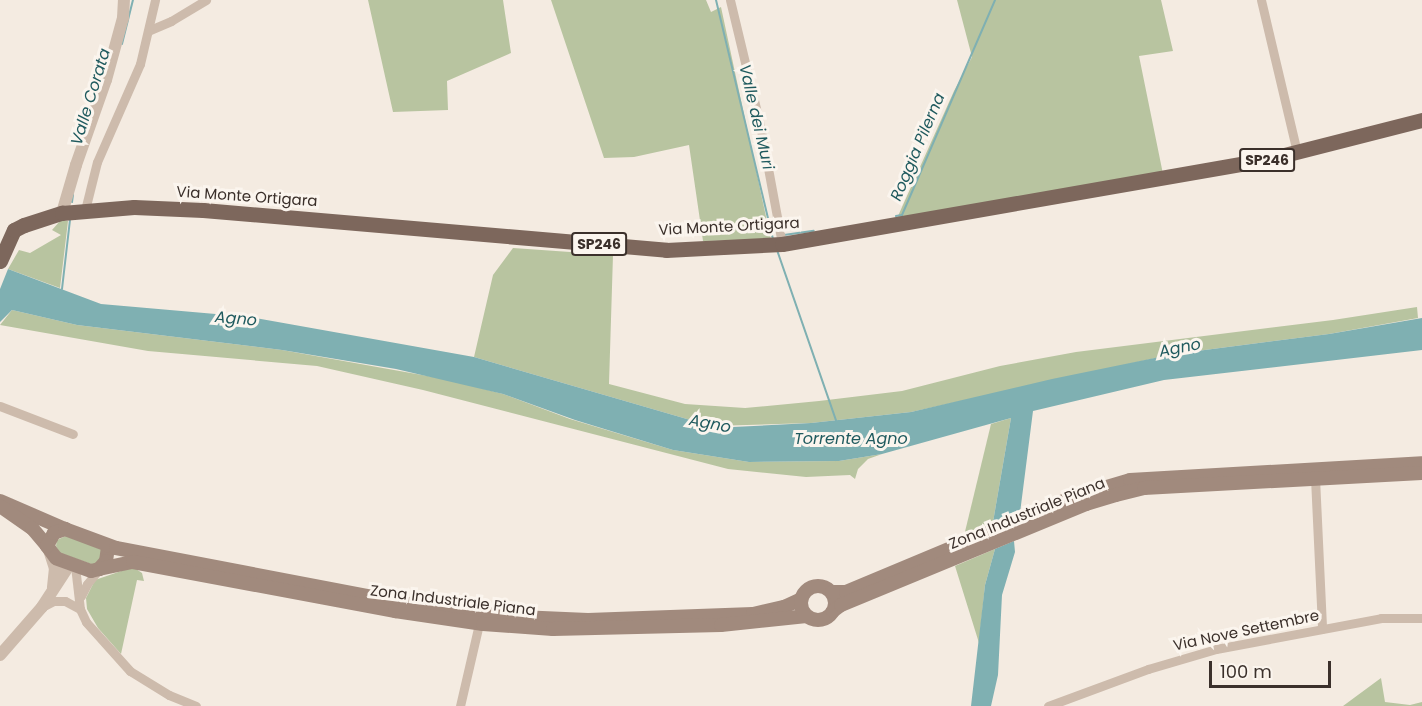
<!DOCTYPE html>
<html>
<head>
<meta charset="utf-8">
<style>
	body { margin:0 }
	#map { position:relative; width:1422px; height:706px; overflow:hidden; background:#f4ebe1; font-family:Poppins,sans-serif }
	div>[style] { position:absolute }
	.green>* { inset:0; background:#b8c4a0 }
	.water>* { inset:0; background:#7fb0b2 }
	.stream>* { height:2px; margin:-1px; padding:0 1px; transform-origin:1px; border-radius:1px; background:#7fb0b2 }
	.minor>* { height:9px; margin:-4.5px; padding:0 4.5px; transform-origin:4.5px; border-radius:4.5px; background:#cdbbac }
	.tertiary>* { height:12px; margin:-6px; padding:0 6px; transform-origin:6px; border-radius:6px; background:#cdbbac }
	.secondary>* { height:14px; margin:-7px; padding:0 7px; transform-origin:7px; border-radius:7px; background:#a18a7d }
	.secondary>.ring { margin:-7px; padding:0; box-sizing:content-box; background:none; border:14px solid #a18a7d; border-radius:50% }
	.primary>* { height:15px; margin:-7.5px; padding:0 7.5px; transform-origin:7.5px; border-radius:7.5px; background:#7d675c }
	span { translate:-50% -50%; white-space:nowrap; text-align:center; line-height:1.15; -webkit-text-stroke:6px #fbf5ee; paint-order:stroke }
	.shield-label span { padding:2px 4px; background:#fbf5ee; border:2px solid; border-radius:4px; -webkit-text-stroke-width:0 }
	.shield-label { font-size:14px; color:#3b302b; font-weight:700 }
	.street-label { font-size:15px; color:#3b302b }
	.water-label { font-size:16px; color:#1f5a5e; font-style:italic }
	.scale { position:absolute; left:1209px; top:661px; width:122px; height:27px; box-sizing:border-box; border:3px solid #3b302b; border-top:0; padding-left:8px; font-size:18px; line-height:21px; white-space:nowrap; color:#3b302b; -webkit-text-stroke:4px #fbf5ee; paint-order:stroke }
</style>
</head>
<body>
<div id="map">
	<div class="green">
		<div style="clip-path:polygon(368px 0,503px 0,511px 53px,447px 81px,448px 110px,393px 112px)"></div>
		<div style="clip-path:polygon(551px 0,706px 0,711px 12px,721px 7px,771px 240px,703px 241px,689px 145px,634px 157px,604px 158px)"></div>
		<div style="clip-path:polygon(957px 0,1161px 0,1173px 51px,1139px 56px,1163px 174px,900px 222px,898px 216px,954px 91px,972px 57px)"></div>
		<div style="clip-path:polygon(60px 221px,68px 221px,60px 288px,8px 269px,19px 250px,30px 253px,61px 235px,52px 230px)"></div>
		<div style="clip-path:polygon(513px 248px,613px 255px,609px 384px,685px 404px,745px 408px,819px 401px,902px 391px,1000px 366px,1076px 352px,1333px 320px,1417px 307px,1418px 318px,1329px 334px,1174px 354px,911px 412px,811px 423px,711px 426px,474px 357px,493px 275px)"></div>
		<div style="clip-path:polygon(12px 310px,77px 325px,282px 350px,450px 380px,503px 394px,570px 419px,673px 450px,749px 462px,839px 461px,882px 454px,868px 459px,858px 469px,855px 479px,850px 475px,806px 477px,728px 469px,423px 390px,317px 366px,148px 351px,0 325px)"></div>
		<div style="clip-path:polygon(1011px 418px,993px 522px,963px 540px,991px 424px)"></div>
		<div style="clip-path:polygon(68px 535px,102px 550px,101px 559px,94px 565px,60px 553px,56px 546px,57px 540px)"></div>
		<div style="clip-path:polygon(995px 549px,985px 585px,979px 643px,955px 566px)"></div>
		<div style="clip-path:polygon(133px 567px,142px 573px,144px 581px,137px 580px,121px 654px,98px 628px,87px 609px,86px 598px,95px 580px)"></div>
		<div style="clip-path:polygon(1381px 678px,1385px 702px,1410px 705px,1422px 702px,1422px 706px,1343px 706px)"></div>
	</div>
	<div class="water">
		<div style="clip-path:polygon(8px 269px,101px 304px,250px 317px,474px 357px,711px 426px,733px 427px,811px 423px,911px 412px,1052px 379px,1174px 354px,1329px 334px,1422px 318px,1422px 350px,1164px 380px,1033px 411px,1020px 513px,993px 522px,1011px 418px,882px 454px,839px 461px,749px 462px,673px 450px,575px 420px,503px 394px,396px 369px,282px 350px,77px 325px,12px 310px,0 322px,0 289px)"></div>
		<div style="clip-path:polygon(1014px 541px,1015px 552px,1002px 595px,998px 675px,991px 706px,971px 706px,985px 585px,995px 549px)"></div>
	</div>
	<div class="stream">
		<div style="left:716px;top:0;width:246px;rotate:76.6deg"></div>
		<div style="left:122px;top:44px;width:45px;rotate:-76deg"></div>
		<div style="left:72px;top:202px;width:7px;rotate:-82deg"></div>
		<div style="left:896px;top:216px;width:6px;rotate:-9deg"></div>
		<div style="left:902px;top:215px;width:234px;rotate:-66.6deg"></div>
		<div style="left:784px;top:235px;width:30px;rotate:-8deg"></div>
		<div style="left:777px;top:250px;width:183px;rotate:70.9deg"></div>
		<div style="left:62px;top:289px;width:69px;rotate:-83.4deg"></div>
	</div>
	<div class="minor">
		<div style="left:730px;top:0;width:129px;rotate:76.5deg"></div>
		<div style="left:760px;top:125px;width:121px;rotate:79.5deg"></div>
		<div style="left:1261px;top:0;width:156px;rotate:76.7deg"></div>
		<div style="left:150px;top:30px;width:23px;rotate:-23deg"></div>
		<div style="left:171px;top:21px;width:41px;rotate:-31deg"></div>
		<div style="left:85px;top:210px;width:49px;rotate:-76deg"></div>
		<div style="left:97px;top:162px;width:107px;rotate:-66.3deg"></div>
		<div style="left:140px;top:64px;width:66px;rotate:-76.8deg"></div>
		<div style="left:0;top:406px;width:78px;rotate:21deg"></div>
		<div style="left:1315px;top:478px;width:151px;rotate:87.3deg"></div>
		<div style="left:75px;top:566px;width:43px;rotate:83.4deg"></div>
		<div style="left:80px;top:609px;width:14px;rotate:65deg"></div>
		<div style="left:86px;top:622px;width:66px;rotate:48.1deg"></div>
		<div style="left:130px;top:671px;width:46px;rotate:31.6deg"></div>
		<div style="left:169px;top:695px;width:29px;rotate:22deg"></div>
		<div style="left:81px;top:596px;width:13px;rotate:-63deg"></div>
		<div style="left:87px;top:584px;width:19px;rotate:-51deg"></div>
		<div style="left:42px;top:607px;width:13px;rotate:-27deg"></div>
		<div style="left:54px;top:601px;width:11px"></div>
		<div style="left:65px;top:601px;width:17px;rotate:28deg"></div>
		<div style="left:460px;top:706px;width:84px;rotate:-77deg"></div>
		<div style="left:1048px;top:706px;width:107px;rotate:-20.3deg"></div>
		<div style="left:1148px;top:669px;width:71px;rotate:-16.4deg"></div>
		<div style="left:1216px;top:649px;width:168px;rotate:-10.6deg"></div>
		<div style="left:1381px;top:618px;width:41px"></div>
	</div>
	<div class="tertiary">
		<div style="left:62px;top:213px;width:50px;rotate:-73.7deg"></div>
		<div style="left:76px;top:165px;width:90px;rotate:-70.6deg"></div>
		<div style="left:106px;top:80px;width:64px;rotate:-74.7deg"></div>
		<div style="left:123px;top:18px;width:18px;rotate:-87deg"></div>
		<div style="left:49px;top:550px;width:19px;rotate:72deg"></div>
		<div style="left:55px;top:568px;width:20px;rotate:96deg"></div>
		<div style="left:0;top:655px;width:64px;rotate:-48.8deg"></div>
		<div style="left:42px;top:607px;width:51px;rotate:-56.9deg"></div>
	</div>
	<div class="secondary">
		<div style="left:0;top:501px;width:71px;rotate:23.3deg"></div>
		<div style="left:0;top:506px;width:39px;rotate:35deg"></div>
		<div style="left:32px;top:528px;width:23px;rotate:50deg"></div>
		<div style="left:108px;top:547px;width:14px;rotate:98deg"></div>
		<div style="left:106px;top:561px;width:11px;rotate:131deg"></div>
		<div style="left:99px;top:569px;width:8px;rotate:166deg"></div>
		<div style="left:91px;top:571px;width:37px;rotate:-160deg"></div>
		<div style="left:56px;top:558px;width:15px;rotate:-127deg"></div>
		<div style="left:47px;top:546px;width:15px;rotate:-62deg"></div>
		<div style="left:54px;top:533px;width:12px;rotate:-20deg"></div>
		<div style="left:65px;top:529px;width:54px;rotate:20.4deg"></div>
		<div style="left:116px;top:548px;width:310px;rotate:10.8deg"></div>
		<div style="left:421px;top:606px;width:99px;rotate:6.4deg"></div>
		<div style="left:519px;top:617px;width:69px;rotate:2.5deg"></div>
		<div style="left:588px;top:620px;width:165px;rotate:-2.1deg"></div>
		<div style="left:753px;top:614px;width:32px;rotate:-13deg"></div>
		<div style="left:784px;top:607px;width:19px;rotate:-25deg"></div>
		<div style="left:99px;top:569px;width:35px;rotate:-12deg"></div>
		<div style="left:133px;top:562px;width:267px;rotate:10.6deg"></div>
		<div style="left:395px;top:611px;width:89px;rotate:8.4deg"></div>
		<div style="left:483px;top:624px;width:70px;rotate:4.1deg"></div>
		<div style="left:553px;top:629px;width:168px;rotate:-1.4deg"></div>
		<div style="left:721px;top:625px;width:86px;rotate:-6deg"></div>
		<div class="ring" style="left:801px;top:586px;width:20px;height:20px"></div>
		<div style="left:832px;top:592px;width:14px"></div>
		<div style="left:846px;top:592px;width:246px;rotate:-22.7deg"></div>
		<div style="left:1073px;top:497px;width:59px;rotate:-16.6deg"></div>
		<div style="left:1130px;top:480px;width:292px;rotate:-3.3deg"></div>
		<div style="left:833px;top:611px;width:10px;rotate:-37deg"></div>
		<div style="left:841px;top:605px;width:265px;rotate:-22.4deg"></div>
		<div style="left:1086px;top:504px;width:31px;rotate:-17deg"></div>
		<div style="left:1116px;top:495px;width:29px;rotate:-14deg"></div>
		<div style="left:1144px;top:488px;width:278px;rotate:-3.1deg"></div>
	</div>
	<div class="primary">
		<div style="left:0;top:261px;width:34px;rotate:-66deg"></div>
		<div style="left:14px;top:230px;width:11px;rotate:-27deg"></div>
		<div style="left:24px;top:225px;width:40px;rotate:-18deg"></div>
		<div style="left:62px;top:213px;width:72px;rotate:-4.8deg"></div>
		<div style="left:134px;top:207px;width:69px;rotate:2.5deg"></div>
		<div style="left:203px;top:210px;width:465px;rotate:4.9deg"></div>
		<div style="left:666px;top:250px;width:116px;rotate:-3deg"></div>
		<div style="left:782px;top:244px;width:490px;rotate:-9.9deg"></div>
		<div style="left:1265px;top:160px;width:162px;rotate:-14.3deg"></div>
	</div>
	<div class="shield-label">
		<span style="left:1267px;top:160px">SP246</span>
		<span style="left:599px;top:244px">SP246</span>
	</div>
	<div class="street-label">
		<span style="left:247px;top:196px;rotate:4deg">Via Monte Ortigara</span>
		<span style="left:729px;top:226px;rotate:-3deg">Via Monte Ortigara</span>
		<span style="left:1027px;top:513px;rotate:-22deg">Zona Industriale Piana</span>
		<span style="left:453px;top:600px;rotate:7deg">Zona Industriale Piana</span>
		<span style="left:1246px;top:630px;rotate:-12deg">Via Nove Settembre</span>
	</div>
	<div class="water-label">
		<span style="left:91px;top:97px;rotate:-73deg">Valle Corata</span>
		<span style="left:756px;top:117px;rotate:77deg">Valle dei Muri</span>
		<span style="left:918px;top:147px;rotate:-67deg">Roggia Pilerna</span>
		<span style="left:236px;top:319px;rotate:5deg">Agno</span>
		<span style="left:1180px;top:348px;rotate:-11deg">Agno</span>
		<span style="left:710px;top:424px;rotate:11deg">Agno</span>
		<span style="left:851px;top:439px">Torrente Agno</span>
	</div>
	<div class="scale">100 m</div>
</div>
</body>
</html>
